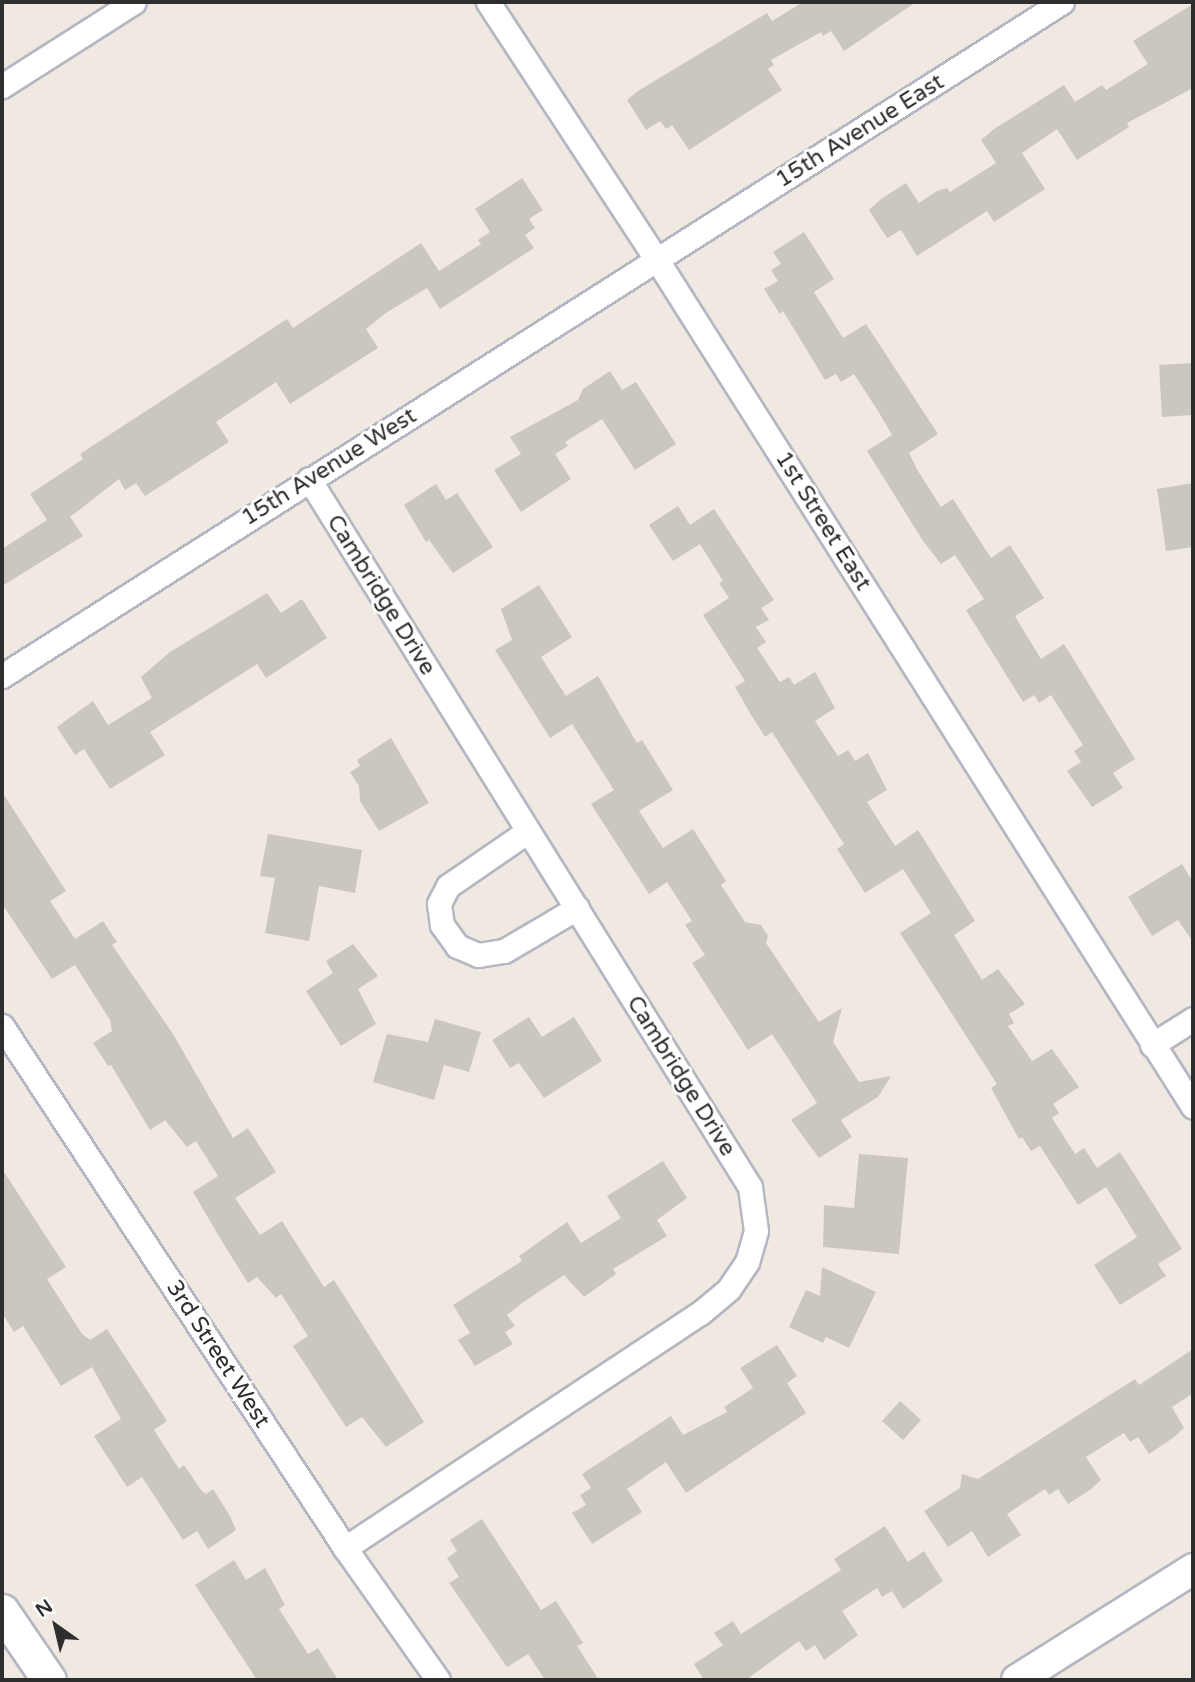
<!DOCTYPE html>
<html>
<head>
<meta charset="utf-8">
<style>
	body { margin:0 }
	#map { position:relative; width:1195px; height:1682px; overflow:hidden; background:#efe9e1; font-family:"Varela Round",sans-serif }
	div>[style] { position:absolute }
	.building>* { inset:0; background:#cbc7bf }
	.roads { filter:drop-shadow(2px 0 #b4b7c1) drop-shadow(-2px 0 #b4b7c1) drop-shadow(0 2px #b4b7c1) drop-shadow(0 -2px #b4b7c1) }
	.minor>* { height:23px; margin:-11.5px; padding:0 11.5px; transform-origin:11.5px; border-radius:11.5px; background:#fff }
	.tertiary>* { height:30px; margin:-15px; padding:0 15px; transform-origin:15px; border-radius:15px; background:#fff }
	.secondary>* { height:33px; margin:-16.5px; padding:0 16.5px; transform-origin:16.5px; border-radius:16.5px; background:#fff }
	span { translate:-50% -50%; white-space:nowrap; text-align:center; line-height:1.15; -webkit-text-stroke:6px #fff; paint-order:stroke }
	.street-label { font-size:23px; color:#2e2e2e }
	.frame { position:absolute; inset:0; border:4px solid #2e2e2e; pointer-events:none }
	.north { position:absolute; left:21px; top:1591px; width:70px; height:70px; -webkit-text-stroke:5px #fff; paint-order:stroke; rotate:326deg; font-size:19px; font-weight:700; line-height:28px; text-align:center; color:#2e2e2e }
	.north::after { content:''; display:block; margin:auto; width:24px; height:32px; background:#2e2e2e; clip-path:polygon(50% 0,100% 100%,50% 72%,0 100%) }
</style>
</head>
<body>
<div id="map">
	<div class="building">
		<div style="clip-path:polygon(803px 2px,916px 2px,844px 51px,831px 31px,823px 36px,821px 32px,771px 60px,774px 65px,768px 69px,782px 90px,689px 150px,672px 125px,666px 129px,660px 121px,646px 130px,627px 100px,638px 91px,767px 13px,772px 21px)"></div>
		<div style="clip-path:polygon(1193px 4px,1193px 88px,1127px 123px,1129px 127px,1077px 160px,1057px 129px,1022px 153px,1045px 189px,994px 222px,987px 211px,917px 256px,901px 230px,887px 238px,869px 210px,881px 199px,906px 183px,919px 203px,937px 191px,947px 188px,950px 192px,996px 163px,981px 140px,994px 129px,1064px 85px,1075px 102px,1102px 85px,1106px 90px,1148px 64px,1133px 41px)"></div>
		<div style="clip-path:polygon(522px 178px,543px 210px,529px 219px,535px 228px,525px 235px,534px 248px,440px 309px,427px 288px,386px 313px,366px 329px,378px 348px,290px 404px,276px 382px,216px 422px,229px 442px,145px 496px,136px 483px,125px 490px,119px 479px,70px 517px,83px 536px,2px 586px,2px 549px,47px 520px,30px 494px,83px 459px,80px 454px,287px 319px,293px 328px,421px 243px,439px 271px,481px 244px,478px 240px,490px 232px,475px 209px)"></div>
		<div style="clip-path:polygon(804px 232px,834px 279px,814px 292px,843px 338px,866px 324px,938px 434px,909px 453px,918px 471px,941px 507px,953px 499px,991px 558px,1010px 545px,1044px 598px,1015px 616px,1041px 659px,1064px 644px,1135px 759px,1113px 773px,1123px 788px,1092px 807px,1067px 771px,1081px 762px,1074px 751px,1083px 745px,1051px 695px,1039px 703px,1034px 695px,1023px 702px,966px 610px,984px 599px,955px 555px,941px 564px,923px 541px,867px 451px,892px 435px,878px 411px,854px 374px,841px 382px,836px 374px,825px 380px,783px 311px,780px 314px,764px 289px,778px 281px,771px 270px,781px 264px,773px 252px)"></div>
		<div style="clip-path:polygon(1193px 363px,1193px 415px,1162px 417px,1159px 365px)"></div>
		<div style="clip-path:polygon(610px 371px,622px 390px,636px 382px,676px 444px,635px 470px,602px 419px,565px 442px,568px 446px,555px 454px,571px 479px,521px 512px,494px 470px,521px 454px,510px 437px,578px 400px,583px 389px)"></div>
		<div style="clip-path:polygon(1193px 483px,1193px 547px,1166px 551px,1157px 489px)"></div>
		<div style="clip-path:polygon(436px 484px,446px 500px,457px 493px,493px 547px,453px 573px,429px 540px,426px 542px,404px 505px)"></div>
		<div style="clip-path:polygon(678px 506px,690px 525px,714px 509px,774px 600px,761px 608px,769px 620px,756px 627px,766px 642px,757px 648px,780px 682px,789px 677px,794px 685px,815px 672px,835px 708px,815px 721px,838px 756px,848px 750px,855px 761px,868px 753px,887px 790px,867px 802px,895px 846px,918px 830px,975px 921px,954px 935px,982px 980px,998px 969px,1025px 1004px,1009px 1014px,1014px 1023px,1008px 1026px,1032px 1061px,1052px 1049px,1079px 1087px,1053px 1104px,1059px 1113px,1052px 1118px,1075px 1154px,1084px 1148px,1097px 1168px,1120px 1152px,1182px 1249px,1158px 1264px,1166px 1276px,1120px 1305px,1094px 1265px,1137px 1237px,1106px 1187px,1078px 1205px,1040px 1146px,1031px 1151px,1022px 1137px,1019px 1139px,991px 1088px,997px 1084px,900px 933px,931px 913px,903px 869px,865px 893px,837px 849px,844px 844px,772px 732px,765px 737px,750px 713px,735px 687px,745px 681px,703px 615px,729px 598px,719px 583px,723px 581px,700px 544px,673px 561px,649px 525px)"></div>
		<div style="clip-path:polygon(539px 585px,572px 637px,541px 657px,566px 696px,598px 676px,637px 743px,642px 740px,673px 790px,639px 811px,663px 848px,693px 829px,726px 881px,721px 885px,745px 922px,761px 925px,768px 936px,766px 943px,819px 1022px,842px 1008px,833px 1042px,859px 1082px,891px 1076px,878px 1097px,841px 1120px,852px 1137px,819px 1158px,791px 1120px,817px 1103px,772px 1034px,748px 1050px,692px 963px,705px 955px,685px 925px,692px 921px,667px 882px,649px 894px,591px 804px,614px 790px,588px 749px,572px 724px,550px 738px,495px 650px,512px 640px,501px 609px)"></div>
		<div style="clip-path:polygon(267px 593px,281px 613px,302px 599px,327px 638px,266px 678px,257px 664px,150px 732px,165px 755px,110px 789px,84px 749px,75px 755px,57px 727px,93px 701px,108px 725px,152px 698px,141px 677px,170px 652px)"></div>
		<div style="clip-path:polygon(391px 738px,429px 803px,379px 831px,360px 801px,359px 786px,350px 772px,360px 766px,357px 760px)"></div>
		<div style="clip-path:polygon(2px 792px,66px 891px,50px 901px,75px 939px,103px 921px,117px 942px,112px 945px,173px 1034px,233px 1138px,248px 1128px,276px 1172px,235px 1198px,260px 1235px,282px 1221px,324px 1287px,334px 1280px,424px 1422px,386px 1447px,362px 1417px,346px 1427px,293px 1346px,308px 1336px,281px 1294px,276px 1298px,257px 1277px,248px 1283px,226px 1248px,193px 1192px,218px 1176px,196px 1141px,187px 1147px,165px 1120px,150px 1130px,111px 1065px,108px 1066px,93px 1043px,112px 1031px,110px 1020px,75px 965px,52px 979px,2px 904px)"></div>
		<div style="clip-path:polygon(268px 834px,362px 850px,355px 893px,319px 886px,309px 941px,265px 933px,275px 878px,260px 876px)"></div>
		<div style="clip-path:polygon(1182px 864px,1193px 882px,1193px 942px,1178px 920px,1152px 936px,1128px 897px)"></div>
		<div style="clip-path:polygon(353px 944px,378px 976px,358px 989px,376px 1024px,341px 1046px,306px 991px,333px 973px,326px 961px)"></div>
		<div style="clip-path:polygon(529px 1017px,542px 1037px,574px 1017px,602px 1061px,544px 1098px,519px 1063px,510px 1068px,492px 1040px)"></div>
		<div style="clip-path:polygon(435px 1019px,481px 1032px,469px 1072px,444px 1065px,434px 1100px,373px 1082px,387px 1034px,428px 1042px)"></div>
		<div style="clip-path:polygon(859px 1154px,908px 1158px,899px 1254px,823px 1247px,824px 1205px,854px 1208px)"></div>
		<div style="clip-path:polygon(663px 1161px,687px 1198px,657px 1220px,667px 1236px,613px 1269px,616px 1274px,584px 1297px,564px 1275px,522px 1303px,507px 1315px,515px 1326px,505px 1332px,513px 1344px,475px 1366px,458px 1340px,470px 1333px,453px 1305px,522px 1261px,519px 1256px,567px 1222px,581px 1243px,621px 1218px,607px 1196px)"></div>
		<div style="clip-path:polygon(2px 1169px,66px 1267px,47px 1279px,82px 1334px,90px 1340px,107px 1329px,167px 1421px,154px 1430px,179px 1469px,184px 1465px,201px 1490px,206px 1494px,213px 1489px,230px 1516px,236px 1530px,208px 1549px,197px 1531px,183px 1540px,142px 1477px,127px 1487px,94px 1436px,121px 1419px,92px 1367px,61px 1386px,23px 1326px,14px 1332px,2px 1313px)"></div>
		<div style="clip-path:polygon(822px 1267px,876px 1292px,849px 1348px,826px 1337px,823px 1343px,789px 1327px,806px 1290px,820px 1296px)"></div>
		<div style="clip-path:polygon(777px 1345px,797px 1376px,787px 1383px,806px 1413px,686px 1493px,666px 1462px,627px 1489px,642px 1512px,592px 1544px,572px 1513px,586px 1505px,580px 1495px,591px 1488px,582px 1474px,671px 1416px,683px 1435px,727px 1412px,724px 1407px,753px 1388px,740px 1368px)"></div>
		<div style="clip-path:polygon(1193px 1349px,1193px 1393px,1172px 1407px,1184px 1428px,1173px 1438px,1149px 1454px,1138px 1437px,1130px 1442px,1124px 1433px,1086px 1457px,1101px 1480px,1090px 1490px,1068px 1504px,1058px 1489px,1049px 1495px,1045px 1489px,1007px 1514px,1021px 1535px,988px 1557px,972px 1531px,948px 1547px,924px 1511px,960px 1488px,962px 1474px,978px 1479px,1135px 1379px,1139px 1385px)"></div>
		<div style="clip-path:polygon(900px 1401px,921px 1420px,903px 1440px,882px 1421px)"></div>
		<div style="clip-path:polygon(482px 1519px,541px 1610px,556px 1601px,583px 1643px,577px 1646px,599px 1680px,545px 1680px,528px 1654px,507px 1667px,449px 1583px,459px 1577px,447px 1558px,457px 1551px,450px 1540px)"></div>
		<div style="clip-path:polygon(885px 1526px,908px 1562px,924px 1551px,943px 1581px,903px 1609px,892px 1591px,882px 1597px,877px 1588px,842px 1611px,858px 1635px,824px 1660px,815px 1645px,806px 1651px,799px 1641px,746px 1680px,704px 1680px,694px 1664px,723px 1645px,714px 1633px,733px 1621px,741px 1634px,841px 1570px,834px 1559px)"></div>
		<div style="clip-path:polygon(234px 1560px,246px 1580px,265px 1568px,285px 1605px,279px 1609px,308px 1654px,318px 1648px,338px 1680px,257px 1680px,195px 1585px)"></div>
	</div>
	<div class="roads">
		<div class="minor">
			<div style="left:488px;top:2px;width:308px;rotate:56.8deg"></div>
			<div style="left:657px;top:260px;width:1002px;rotate:57.67deg"></div>
			<div style="left:2px;top:86px;width:156px;rotate:-32.5deg"></div>
			<div style="left:309px;top:479px;width:834px;rotate:58.08deg"></div>
			<div style="left:750px;top:1187px;width:44px;rotate:82.2deg"></div>
			<div style="left:756px;top:1231px;width:32px;rotate:106deg"></div>
			<div style="left:747px;top:1262px;width:32px;rotate:124deg"></div>
			<div style="left:729px;top:1289px;width:38px;rotate:140deg"></div>
			<div style="left:700px;top:1313px;width:426px;rotate:146.5deg"></div>
			<div style="left:2px;top:676px;width:1256px;rotate:-32.45deg"></div>
			<div style="left:528px;top:831px;width:97px;rotate:145.5deg"></div>
			<div style="left:448px;top:886px;width:20px;rotate:117deg"></div>
			<div style="left:439px;top:904px;width:21px;rotate:82deg"></div>
			<div style="left:442px;top:925px;width:26px;rotate:54deg"></div>
			<div style="left:457px;top:946px;width:23px;rotate:23deg"></div>
			<div style="left:478px;top:955px;width:26px;rotate:-9deg"></div>
			<div style="left:504px;top:951px;width:85px;rotate:-30.5deg"></div>
			<div style="left:2px;top:1026px;width:625px;rotate:56.69deg"></div>
			<div style="left:345px;top:1548px;width:161px;rotate:54.8deg"></div>
			<div style="left:1152px;top:1045px;width:49px;rotate:-32.4deg"></div>
		</div>
		<div class="tertiary">
			<div style="left:1017px;top:1680px;width:208px;rotate:-32.2deg"></div>
		</div>
		<div class="secondary">
			<div style="left:2px;top:1611px;width:83px;rotate:55.7deg"></div>
		</div>
	</div>
	<div class="street-label">
		<span style="left:860px;top:131px;rotate:-32deg">15th Avenue East</span>
		<span style="left:329px;top:467px;rotate:-32deg">15th Avenue West</span>
		<span style="left:823px;top:521px;rotate:58deg">1st Street East</span>
		<span style="left:381px;top:595px;rotate:58deg">Cambridge Drive</span>
		<span style="left:681px;top:1076px;rotate:58deg">Cambridge Drive</span>
		<span style="left:218px;top:1354px;rotate:57deg">3rd Street West</span>
	</div>
	<div class="frame"></div>
	<div class="north">N</div>
</div>
</body>
</html>
